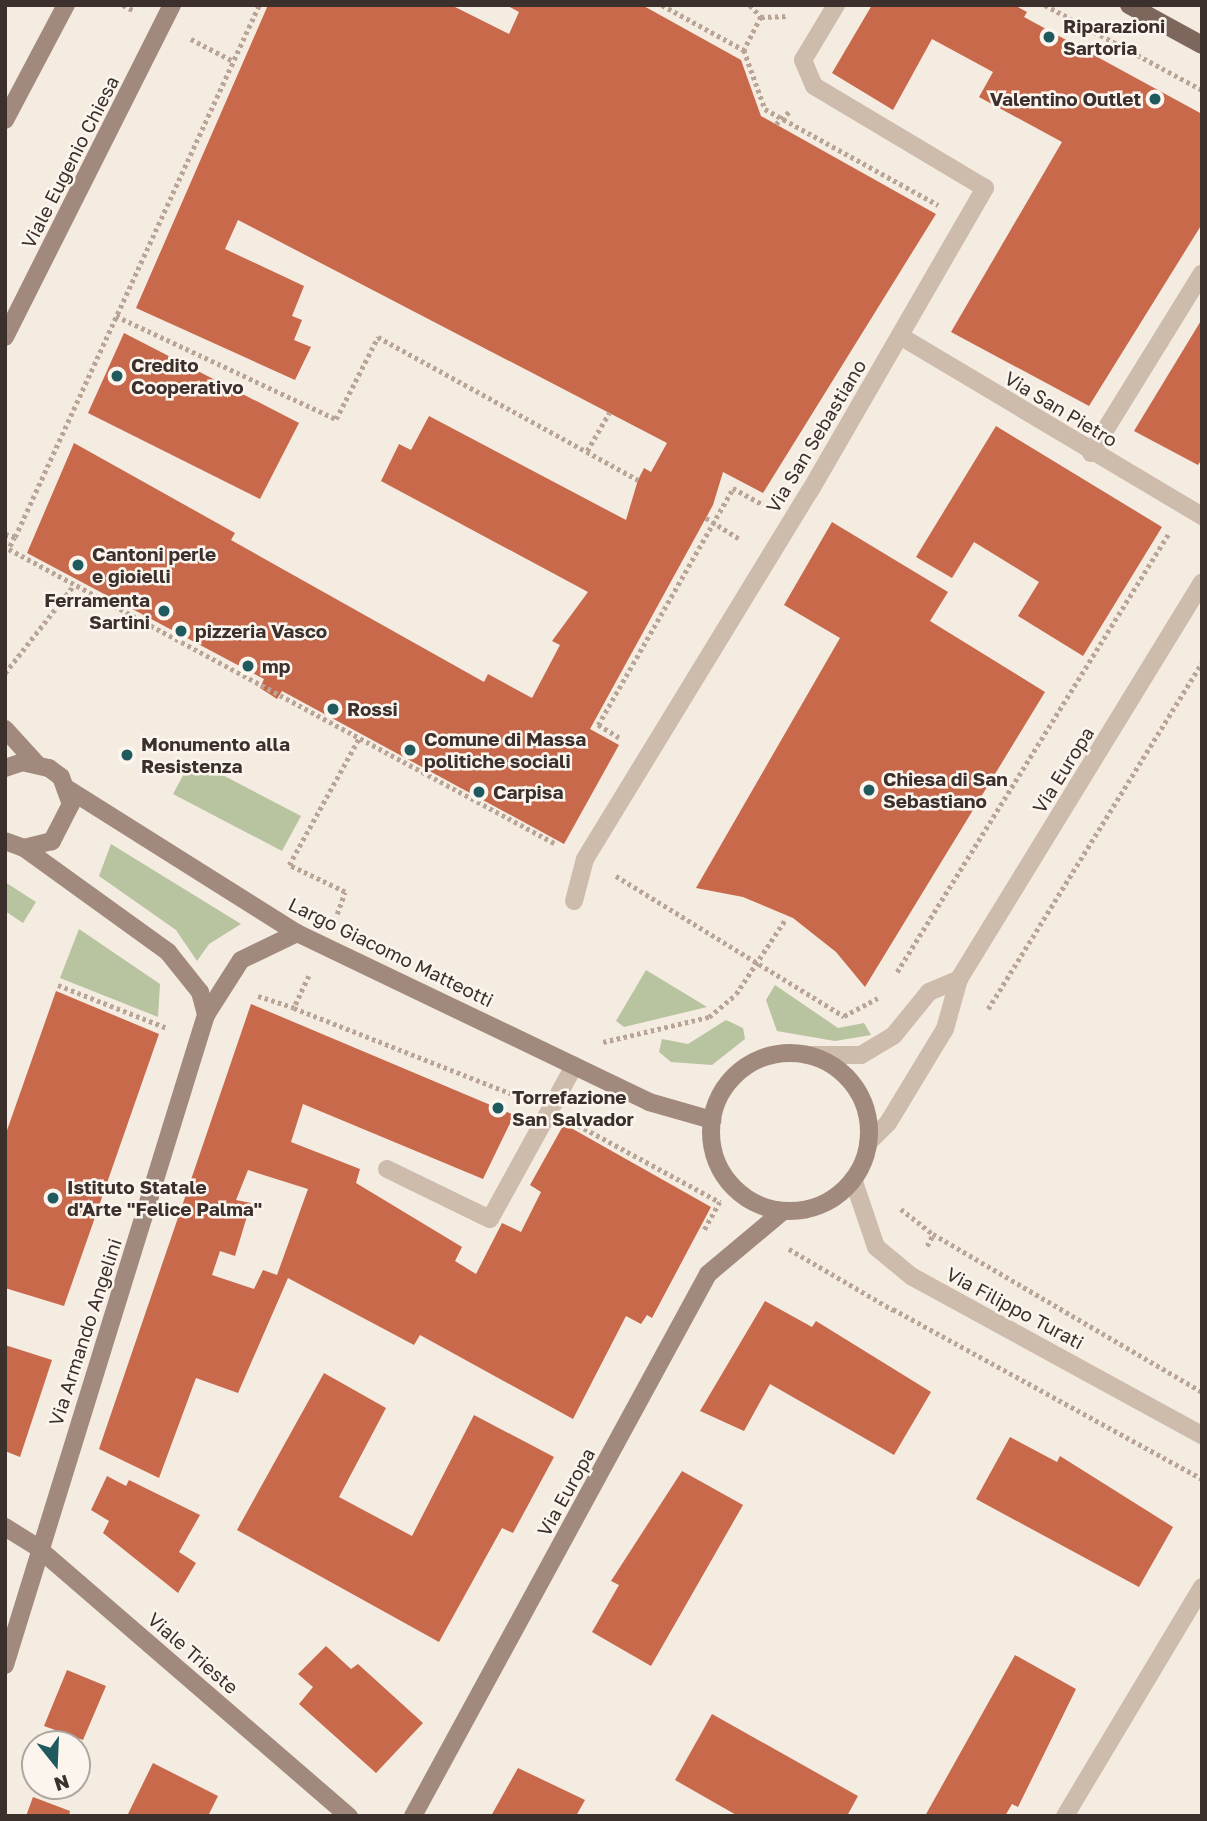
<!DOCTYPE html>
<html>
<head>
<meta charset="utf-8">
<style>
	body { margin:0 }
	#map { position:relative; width:1207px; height:1821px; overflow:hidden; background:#f4ebe1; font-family:"Golos Text",sans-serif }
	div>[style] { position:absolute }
	.green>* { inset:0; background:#b8c4a0 }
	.building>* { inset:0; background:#c8694b }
	.path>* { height:4.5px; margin-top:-2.25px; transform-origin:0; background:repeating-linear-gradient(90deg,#b9a596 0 3.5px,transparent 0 7px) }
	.lane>* { height:18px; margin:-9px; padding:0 9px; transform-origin:9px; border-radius:9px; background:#cdbbac }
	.street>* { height:18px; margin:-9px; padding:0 9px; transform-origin:9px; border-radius:9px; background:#cdbbac }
	.secondary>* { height:18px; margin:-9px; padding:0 9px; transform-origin:9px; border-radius:9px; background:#a18a7d }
	.secondary>.ring { margin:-9px; padding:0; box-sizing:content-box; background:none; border:18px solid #a18a7d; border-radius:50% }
	.primary>* { height:18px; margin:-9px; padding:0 9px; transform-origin:9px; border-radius:9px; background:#7d675c }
	.dots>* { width:19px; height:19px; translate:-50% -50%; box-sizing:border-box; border:4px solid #fbf5ee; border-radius:50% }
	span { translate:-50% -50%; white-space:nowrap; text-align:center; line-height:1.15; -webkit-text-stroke:5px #fbf5ee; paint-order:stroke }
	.poi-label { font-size:19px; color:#3b302b; font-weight:700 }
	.left { translate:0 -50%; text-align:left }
	.right { translate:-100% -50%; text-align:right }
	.street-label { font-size:19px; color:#3b302b }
	.frame { position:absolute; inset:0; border:7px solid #3b302b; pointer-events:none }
	.north { position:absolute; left:21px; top:1730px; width:70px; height:70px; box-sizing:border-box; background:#fbf5ee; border:2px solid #aea6a0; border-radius:50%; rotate:162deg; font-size:19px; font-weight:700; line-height:28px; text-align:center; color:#3b302b }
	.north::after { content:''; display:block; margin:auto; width:24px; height:32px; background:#1f5a5e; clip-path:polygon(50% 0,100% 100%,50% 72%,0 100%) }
</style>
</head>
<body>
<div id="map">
	<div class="green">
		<div style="clip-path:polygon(192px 759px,301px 816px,282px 851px,173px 794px)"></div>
		<div style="clip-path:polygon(111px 844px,241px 924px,209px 944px,197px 961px,176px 930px,99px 876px)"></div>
		<div style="clip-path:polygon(5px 882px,36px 902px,23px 923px,5px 911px)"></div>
		<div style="clip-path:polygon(79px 929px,160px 984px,158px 1017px,60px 978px)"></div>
		<div style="clip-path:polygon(646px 970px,707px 1007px,624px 1027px,616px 1021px)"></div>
		<div style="clip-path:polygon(775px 985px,838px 1028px,864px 1023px,871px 1035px,835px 1041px,777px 1031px,766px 1000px)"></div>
		<div style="clip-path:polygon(726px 1020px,743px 1028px,745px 1039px,712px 1065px,671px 1062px,659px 1052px,662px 1039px,688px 1044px)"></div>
	</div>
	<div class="building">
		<div style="clip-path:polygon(268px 5px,451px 5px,509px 34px,519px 12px,506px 5px,642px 5px,741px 60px,761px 116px,936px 214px,763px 493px,723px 472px,713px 505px,590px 729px,619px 745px,564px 844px,282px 691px,277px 699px,260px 688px,264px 679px,27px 553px,74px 443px,235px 533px,231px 540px,484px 682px,488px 674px,532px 698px,560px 645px,552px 641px,588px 592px,381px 481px,399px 444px,411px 450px,429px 416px,626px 520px,638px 480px,644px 468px,651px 472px,667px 443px,238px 220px,225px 249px,304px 286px,292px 316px,302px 320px,294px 340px,311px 347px,295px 380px,136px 308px)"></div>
		<div style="clip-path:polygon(872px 5px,1014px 5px,1027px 12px,1024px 17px,1202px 114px,1202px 224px,1089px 406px,951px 332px,1062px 142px,979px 97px,993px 72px,932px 39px,893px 110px,832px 73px)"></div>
		<div style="clip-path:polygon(1202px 319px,1202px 459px,1198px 465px,1134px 431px)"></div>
		<div style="clip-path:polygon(124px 333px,299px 423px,260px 499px,88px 413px)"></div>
		<div style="clip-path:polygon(996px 426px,1162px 527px,1083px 656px,1018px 616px,1039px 582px,974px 542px,952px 578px,916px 557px)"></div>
		<div style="clip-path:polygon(832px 522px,948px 592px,930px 621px,1045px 692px,865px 987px,836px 952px,793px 918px,743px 897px,696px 888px,840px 638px,784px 605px)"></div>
		<div style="clip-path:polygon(56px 991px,159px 1034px,64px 1306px,5px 1288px,5px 1136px)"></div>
		<div style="clip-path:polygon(evenodd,251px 1004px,514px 1115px,483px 1179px,303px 1104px,291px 1142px,360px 1169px,356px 1183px,462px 1247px,455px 1261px,476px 1274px,502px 1223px,521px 1232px,541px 1192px,530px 1185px,564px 1124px,711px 1207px,652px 1318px,647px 1315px,641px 1324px,626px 1316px,573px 1419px,420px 1335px,414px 1345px,288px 1278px,238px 1393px,196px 1378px,159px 1478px,99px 1449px,251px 1004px,248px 1170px,308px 1189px,277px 1275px,263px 1270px,254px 1289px,212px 1275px,220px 1251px,235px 1256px,251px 1203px,236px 1200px,248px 1170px)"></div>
		<div style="clip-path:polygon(765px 1301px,812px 1327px,816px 1321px,931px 1392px,894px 1455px,770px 1384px,744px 1431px,700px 1411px)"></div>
		<div style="clip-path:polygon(5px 1345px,52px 1360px,20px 1457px,5px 1451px)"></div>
		<div style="clip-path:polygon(324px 1373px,386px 1408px,339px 1497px,412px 1536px,474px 1415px,554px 1457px,513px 1533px,502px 1528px,439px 1642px,237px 1530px)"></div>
		<div style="clip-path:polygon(1010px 1437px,1057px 1462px,1060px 1456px,1173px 1527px,1139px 1587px,976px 1499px)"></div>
		<div style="clip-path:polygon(682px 1471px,743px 1505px,651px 1666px,592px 1632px,619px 1585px,611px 1581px)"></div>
		<div style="clip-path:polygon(107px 1476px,126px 1486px,129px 1480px,200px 1515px,179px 1552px,196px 1563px,178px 1593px,103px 1533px,109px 1521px,91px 1510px)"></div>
		<div style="clip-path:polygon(326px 1646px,351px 1669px,358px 1664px,423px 1723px,376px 1773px,299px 1704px,313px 1687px,298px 1674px)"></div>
		<div style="clip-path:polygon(1015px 1655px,1076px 1689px,1018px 1807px,1012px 1804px,1005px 1816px,925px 1816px)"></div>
		<div style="clip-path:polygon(67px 1670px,106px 1686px,83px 1740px,44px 1726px)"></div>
		<div style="clip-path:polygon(712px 1714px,858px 1796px,847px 1816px,738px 1816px,675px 1780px)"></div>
		<div style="clip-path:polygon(153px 1763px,218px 1796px,208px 1816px,127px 1816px)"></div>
		<div style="clip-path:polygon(518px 1768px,585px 1800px,576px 1816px,491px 1816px)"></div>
		<div style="clip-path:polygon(33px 1797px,70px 1811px,69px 1816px,26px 1816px)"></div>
	</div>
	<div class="path">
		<div style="left:123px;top:5px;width:11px;rotate:27deg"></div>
		<div style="left:662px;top:5px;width:94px;rotate:28.8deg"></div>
		<div style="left:750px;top:5px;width:16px;rotate:47deg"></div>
		<div style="left:761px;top:17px;width:27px;rotate:-2deg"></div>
		<div style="left:1045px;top:5px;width:179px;rotate:28.4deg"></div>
		<div style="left:761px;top:17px;width:37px;rotate:117deg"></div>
		<div style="left:744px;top:50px;width:63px;rotate:70.4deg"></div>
		<div style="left:765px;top:109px;width:198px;rotate:29deg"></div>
		<div style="left:191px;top:39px;width:47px;rotate:27.6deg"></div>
		<div style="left:776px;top:124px;width:21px;rotate:-43deg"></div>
		<div style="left:116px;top:316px;width:243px;rotate:25.1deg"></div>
		<div style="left:336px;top:419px;width:92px;rotate:-62.9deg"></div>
		<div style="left:378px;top:337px;width:297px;rotate:28.8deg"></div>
		<div style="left:587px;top:451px;width:44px;rotate:-59.9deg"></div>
		<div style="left:706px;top:518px;width:40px;rotate:32deg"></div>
		<div style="left:5px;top:534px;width:10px;rotate:17deg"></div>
		<div style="left:15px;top:537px;width:13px;rotate:117deg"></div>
		<div style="left:9px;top:549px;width:621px;rotate:28.34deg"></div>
		<div style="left:15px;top:537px;width:585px;rotate:-65.36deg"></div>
		<div style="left:5px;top:673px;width:112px;rotate:-51.9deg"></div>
		<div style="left:619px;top:738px;width:25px;rotate:-148deg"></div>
		<div style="left:598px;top:725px;width:273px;rotate:-60.3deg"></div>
		<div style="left:733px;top:488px;width:33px;rotate:29deg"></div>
		<div style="left:616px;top:876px;width:268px;rotate:31.6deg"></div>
		<div style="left:844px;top:1016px;width:38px;rotate:-28deg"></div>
		<div style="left:337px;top:914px;width:23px;rotate:-70deg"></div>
		<div style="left:345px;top:892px;width:62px;rotate:-154.3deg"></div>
		<div style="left:289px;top:865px;width:145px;rotate:-61.1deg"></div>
		<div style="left:897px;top:972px;width:516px;rotate:-58.22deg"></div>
		<div style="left:309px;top:976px;width:35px;rotate:115deg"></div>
		<div style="left:294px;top:1008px;width:243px;rotate:21.5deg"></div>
		<div style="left:58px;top:985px;width:117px;rotate:21.5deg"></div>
		<div style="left:258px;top:996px;width:38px;rotate:18deg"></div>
		<div style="left:988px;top:1009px;width:407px;rotate:-58.3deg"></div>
		<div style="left:603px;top:1042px;width:109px;rotate:-13.3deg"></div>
		<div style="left:709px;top:1017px;width:35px;rotate:-40deg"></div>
		<div style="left:736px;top:994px;width:89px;rotate:-56.5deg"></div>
		<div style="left:578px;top:1125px;width:162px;rotate:28.5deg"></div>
		<div style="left:720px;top:1202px;width:33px;rotate:119deg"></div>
		<div style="left:901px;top:1209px;width:41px;rotate:38deg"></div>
		<div style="left:927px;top:1246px;width:13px;rotate:-63deg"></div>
		<div style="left:933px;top:1234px;width:312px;rotate:30.4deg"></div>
		<div style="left:789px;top:1249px;width:121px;rotate:30.4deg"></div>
		<div style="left:893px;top:1309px;width:353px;rotate:28.8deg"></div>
	</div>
	<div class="lane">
		<div style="left:1091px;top:453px;width:211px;rotate:-58.3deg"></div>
		<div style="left:387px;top:1169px;width:114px;rotate:25.9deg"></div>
		<div style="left:490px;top:1219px;width:175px;rotate:-61.2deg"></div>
	</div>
	<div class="street">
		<div style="left:900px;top:336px;width:352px;rotate:30.8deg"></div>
		<div style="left:574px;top:901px;width:43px;rotate:-75.3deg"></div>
		<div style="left:585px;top:859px;width:431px;rotate:-58.6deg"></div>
		<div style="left:810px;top:491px;width:350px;rotate:-60deg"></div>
		<div style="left:985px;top:188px;width:199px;rotate:-149.2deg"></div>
		<div style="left:814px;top:86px;width:28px;rotate:-113deg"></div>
		<div style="left:803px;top:60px;width:64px;rotate:-59deg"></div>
		<div style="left:806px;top:1055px;width:55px"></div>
		<div style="left:861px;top:1055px;width:39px;rotate:-31deg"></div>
		<div style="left:894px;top:1035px;width:55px;rotate:-50.9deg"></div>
		<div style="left:929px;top:992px;width:33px;rotate:-23deg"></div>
		<div style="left:868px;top:1143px;width:28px;rotate:-45deg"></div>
		<div style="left:888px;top:1123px;width:110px;rotate:-58.8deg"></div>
		<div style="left:945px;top:1029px;width:52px;rotate:-74.4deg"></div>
		<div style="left:959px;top:979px;width:465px;rotate:-58.5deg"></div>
		<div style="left:853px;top:1179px;width:72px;rotate:71.3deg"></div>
		<div style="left:876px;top:1247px;width:45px;rotate:39.6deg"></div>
		<div style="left:911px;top:1276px;width:332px;rotate:28.7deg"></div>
		<div style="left:1065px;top:1816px;width:267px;rotate:-59.1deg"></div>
	</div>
	<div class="secondary">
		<div style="left:5px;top:120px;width:130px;rotate:-62.1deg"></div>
		<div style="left:5px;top:337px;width:372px;rotate:-63.3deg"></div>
		<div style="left:5px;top:729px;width:46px;rotate:47.6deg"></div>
		<div style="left:5px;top:768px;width:18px;rotate:-19deg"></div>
		<div style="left:22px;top:762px;width:28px;rotate:13deg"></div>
		<div style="left:49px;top:768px;width:15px;rotate:37deg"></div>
		<div style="left:61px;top:777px;width:29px;rotate:70deg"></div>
		<div style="left:71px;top:804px;width:42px;rotate:117.2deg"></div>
		<div style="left:52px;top:841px;width:29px;rotate:166deg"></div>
		<div style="left:24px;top:848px;width:20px;rotate:-160deg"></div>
		<div style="left:68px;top:789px;width:271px;rotate:32.2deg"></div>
		<div style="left:297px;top:933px;width:390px;rotate:25.6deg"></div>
		<div style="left:649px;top:1102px;width:66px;rotate:15.9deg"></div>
		<div style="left:24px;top:848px;width:178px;rotate:35.8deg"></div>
		<div style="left:168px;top:952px;width:51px;rotate:51.3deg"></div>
		<div style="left:200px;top:992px;width:24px;rotate:75deg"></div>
		<div class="ring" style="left:711px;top:1053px;width:140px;height:140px"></div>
		<div style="left:5px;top:1527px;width:39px;rotate:32deg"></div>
		<div style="left:38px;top:1548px;width:411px;rotate:40.8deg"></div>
		<div style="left:5px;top:1665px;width:680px;rotate:-72.82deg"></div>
		<div style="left:206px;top:1015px;width:65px;rotate:-57.5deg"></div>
		<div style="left:241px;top:960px;width:62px;rotate:-25.7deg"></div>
		<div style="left:413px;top:1816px;width:617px;rotate:-61.44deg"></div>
		<div style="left:708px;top:1274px;width:98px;rotate:-40deg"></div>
	</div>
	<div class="primary">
		<div style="left:1129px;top:5px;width:83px;rotate:28.7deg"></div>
	</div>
	<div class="dots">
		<div style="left:1049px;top:37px;background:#1f5a5e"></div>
		<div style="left:1155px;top:99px;background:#1f5a5e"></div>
		<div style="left:117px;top:376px;background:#1f5a5e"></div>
		<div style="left:78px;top:565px;background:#1f5a5e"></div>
		<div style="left:164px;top:611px;background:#1f5a5e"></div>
		<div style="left:181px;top:631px;background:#1f5a5e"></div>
		<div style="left:248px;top:666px;background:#1f5a5e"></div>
		<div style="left:333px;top:709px;background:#1f5a5e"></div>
		<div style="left:410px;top:750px;background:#1f5a5e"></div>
		<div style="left:127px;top:755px;background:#1f5a5e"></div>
		<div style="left:869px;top:790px;background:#1f5a5e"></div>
		<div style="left:479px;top:792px;background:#1f5a5e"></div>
		<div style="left:498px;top:1108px;background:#1f5a5e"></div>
		<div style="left:53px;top:1198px;background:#1f5a5e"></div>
	</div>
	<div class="poi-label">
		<span class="left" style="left:1063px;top:37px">Riparazioni<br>Sartoria</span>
		<span class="right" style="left:1141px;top:99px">Valentino Outlet</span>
		<span class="left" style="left:131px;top:376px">Credito<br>Cooperativo</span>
		<span class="left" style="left:92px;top:565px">Cantoni perle<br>e gioielli</span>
		<span class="right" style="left:150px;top:611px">Ferramenta<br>Sartini</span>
		<span class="left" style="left:195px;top:631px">pizzeria Vasco</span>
		<span class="left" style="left:262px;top:666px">mp</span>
		<span class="left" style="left:347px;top:709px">Rossi</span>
		<span class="left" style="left:424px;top:750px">Comune di Massa<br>politiche sociali</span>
		<span class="left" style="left:141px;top:755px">Monumento alla<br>Resistenza</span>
		<span class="left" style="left:883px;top:790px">Chiesa di San<br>Sebastiano</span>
		<span class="left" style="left:493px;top:792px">Carpisa</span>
		<span class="left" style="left:512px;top:1108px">Torrefazione<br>San Salvador</span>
		<span class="left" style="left:67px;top:1198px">Istituto Statale<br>d'Arte "Felice Palma"</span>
	</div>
	<div class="street-label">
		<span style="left:70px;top:162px;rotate:-63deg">Viale Eugenio Chiesa</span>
		<span style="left:1061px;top:409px;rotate:31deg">Via San Pietro</span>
		<span style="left:816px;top:436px;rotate:-59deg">Via San Sebastiano</span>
		<span style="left:1063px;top:770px;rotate:-58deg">Via Europa</span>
		<span style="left:391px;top:952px;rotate:26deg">Largo Giacomo Matteotti</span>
		<span style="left:1015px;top:1308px;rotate:28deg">Via Filippo Turati</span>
		<span style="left:85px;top:1332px;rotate:-72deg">Via Armando Angelini</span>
		<span style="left:566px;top:1492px;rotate:-61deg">Via Europa</span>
		<span style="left:193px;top:1653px;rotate:41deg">Viale Trieste</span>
	</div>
	<div class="frame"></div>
	<div class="north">N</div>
</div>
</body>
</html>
